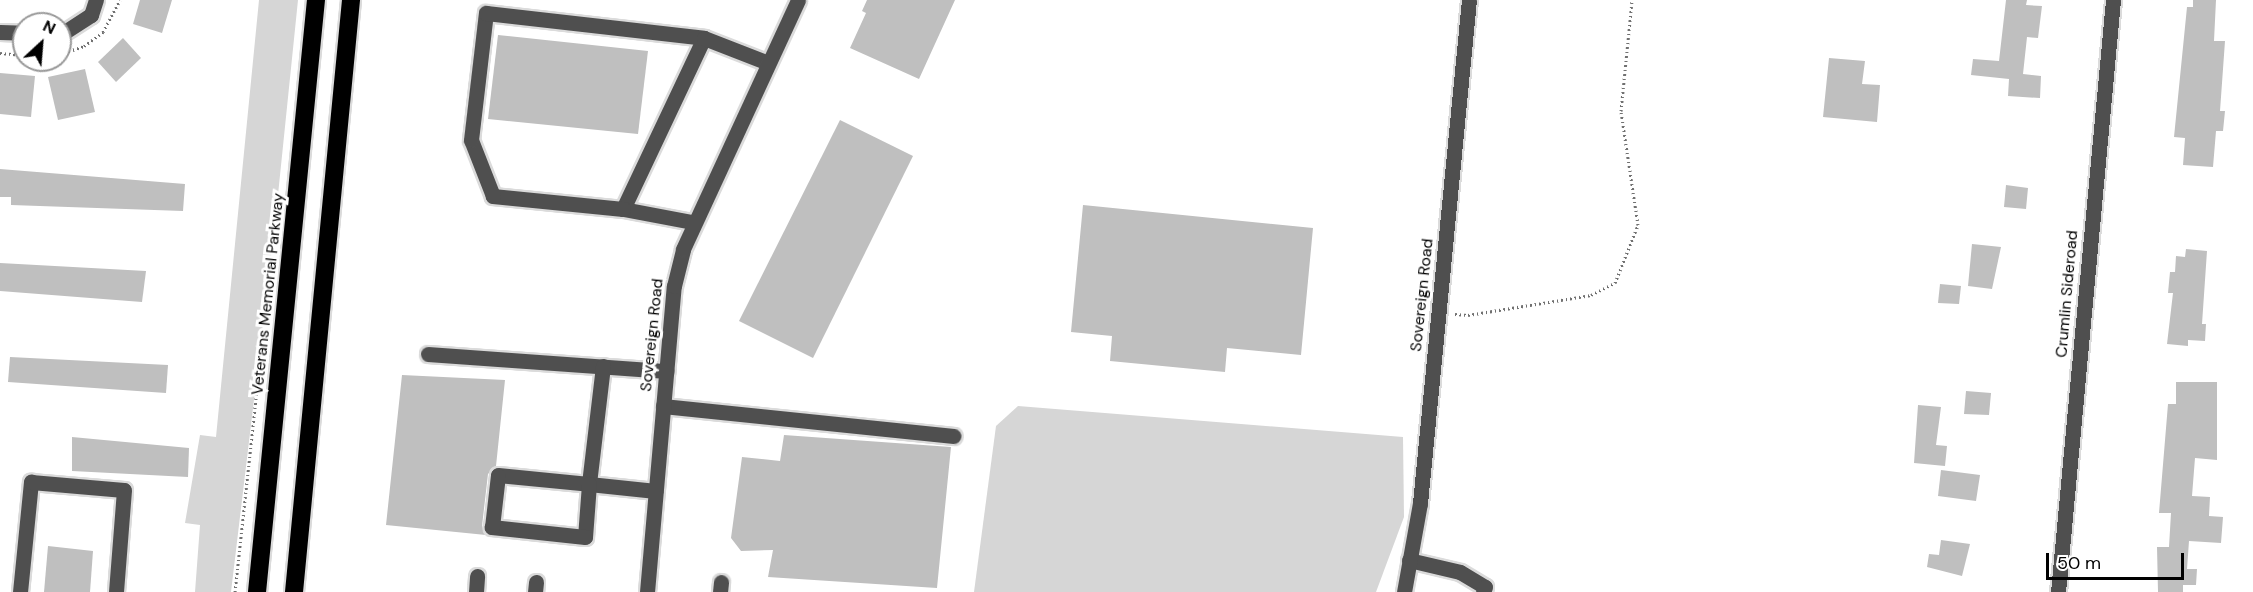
<!DOCTYPE html>
<html>
<head>
<meta charset="utf-8">
<style>
	body { margin:0 }
	#map { position:relative; width:2253px; height:592px; overflow:hidden; background:#fff; font-family:"DM Sans",sans-serif }
	div>[style] { position:absolute }
	.green>* { inset:0; background:#d6d6d6 }
	.building>* { inset:0; background:#bfbfbf }
	.path>* { height:3px; margin-top:-1.5px; transform-origin:0; background:repeating-linear-gradient(90deg,#717171 0 1.5px,transparent 0 4.5px) }
	.roads { filter:drop-shadow(2px 0 #dbdbdb) drop-shadow(-2px 0 #dbdbdb) drop-shadow(0 2px #dbdbdb) drop-shadow(0 -2px #dbdbdb) }
	.minor>* { height:15px; margin:-7.5px; padding:0 7.5px; transform-origin:7.5px; border-radius:7.5px; background:#4f4f4f }
	.highway>* { height:18px; margin:-9px; padding:0 9px; transform-origin:9px; border-radius:9px; background:#000 }
	span { translate:-50% -50%; white-space:nowrap; text-align:center; line-height:1.15; -webkit-text-stroke:6px #fff; paint-order:stroke }
	.street-label { font-size:16px; color:#000 }
	.north { position:absolute; left:12px; top:12px; width:60px; height:60px; box-sizing:border-box; background:#fff; border:2px solid #999; border-radius:50%; rotate:26deg; font-size:16px; font-weight:700; line-height:24px; text-align:center; color:#000 }
	.north::after { content:''; display:block; margin:auto; width:21px; height:27px; background:#000; clip-path:polygon(50% 0,100% 100%,50% 72%,0 100%) }
	.scale { position:absolute; left:2046px; top:553px; width:138px; height:27px; box-sizing:border-box; border:3px solid #000; border-top:0; padding-left:8px; font-size:18px; line-height:21px; white-space:nowrap; color:#000; -webkit-text-stroke:4px #fff; paint-order:stroke }
</style>
</head>
<body>
<div id="map">
	<div class="green">
		<div style="clip-path:polygon(259px 0,298px 0,275px 224px,231px 592px,195px 592px,200px 525px,185px 523px,200px 435px,216px 437px)"></div>
		<div style="clip-path:polygon(1018px 406px,1403px 437px,1404px 517px,1376px 592px,974px 592px,996px 426px)"></div>
	</div>
	<div class="building">
		<div style="clip-path:polygon(140px 0,172px 0,162px 33px,133px 24px)"></div>
		<div style="clip-path:polygon(867px 0,955px 0,919px 79px,850px 48px,866px 13px,862px 11px)"></div>
		<div style="clip-path:polygon(2006px 0,2027px 0,2026px 5px,2042px 6px,2038px 38px,2027px 37px,2023px 74px,2041px 76px,2040px 98px,2008px 96px,2009px 79px,1971px 75px,1973px 59px,1999px 61px)"></div>
		<div style="clip-path:polygon(2193px 0,2216px 0,2214px 41px,2225px 41px,2220px 111px,2225px 111px,2223px 131px,2216px 131px,2213px 167px,2183px 165px,2185px 138px,2174px 137px,2187px 7px,2193px 7px)"></div>
		<div style="clip-path:polygon(498px 35px,648px 51px,638px 134px,488px 119px)"></div>
		<div style="clip-path:polygon(123px 38px,141px 58px,116px 82px,98px 62px)"></div>
		<div style="clip-path:polygon(1829px 58px,1865px 61px,1862px 84px,1880px 85px,1877px 122px,1823px 117px)"></div>
		<div style="clip-path:polygon(85px 69px,95px 112px,58px 120px,48px 77px)"></div>
		<div style="clip-path:polygon(0 73px,35px 76px,31px 117px,0 114px)"></div>
		<div style="clip-path:polygon(840px 120px,913px 156px,813px 358px,739px 321px)"></div>
		<div style="clip-path:polygon(0 169px,185px 184px,183px 211px,11px 205px,11px 197px,0 197px)"></div>
		<div style="clip-path:polygon(2006px 185px,2028px 188px,2026px 209px,2004px 207px)"></div>
		<div style="clip-path:polygon(1083px 205px,1313px 228px,1301px 355px,1227px 348px,1225px 372px,1110px 361px,1112px 336px,1071px 332px)"></div>
		<div style="clip-path:polygon(1972px 244px,2001px 247px,1992px 289px,1968px 286px)"></div>
		<div style="clip-path:polygon(2186px 249px,2207px 251px,2202px 324px,2206px 324px,2205px 341px,2188px 340px,2188px 346px,2167px 344px,2173px 293px,2168px 293px,2170px 272px,2175px 272px,2176px 256px,2185px 257px)"></div>
		<div style="clip-path:polygon(0 263px,146px 271px,142px 302px,0 291px)"></div>
		<div style="clip-path:polygon(1940px 284px,1961px 286px,1959px 304px,1938px 303px)"></div>
		<div style="clip-path:polygon(10px 357px,168px 365px,166px 393px,8px 382px)"></div>
		<div style="clip-path:polygon(402px 375px,505px 380px,496px 466px,488px 474px,482px 526px,486px 535px,386px 525px)"></div>
		<div style="clip-path:polygon(2176px 382px,2217px 382px,2217px 460px,2195px 458px,2192px 496px,2210px 497px,2209px 516px,2223px 517px,2221px 543px,2189px 541px,2187px 569px,2197px 569px,2196px 585px,2183px 585px,2183px 592px,2158px 592px,2157px 547px,2169px 547px,2171px 513px,2159px 513px,2168px 404px,2176px 404px)"></div>
		<div style="clip-path:polygon(1966px 391px,1991px 393px,1989px 415px,1964px 414px)"></div>
		<div style="clip-path:polygon(1918px 405px,1941px 407px,1936px 445px,1947px 446px,1945px 466px,1914px 463px)"></div>
		<div style="clip-path:polygon(784px 435px,951px 447px,937px 588px,768px 577px,773px 550px,741px 551px,731px 538px,742px 457px,780px 461px)"></div>
		<div style="clip-path:polygon(72px 437px,189px 448px,188px 477px,72px 471px)"></div>
		<div style="clip-path:polygon(1941px 470px,1980px 475px,1976px 501px,1938px 496px)"></div>
		<div style="clip-path:polygon(1941px 540px,1970px 544px,1962px 576px,1927px 567px,1929px 554px,1939px 555px)"></div>
		<div style="clip-path:polygon(48px 546px,93px 551px,90px 592px,44px 592px)"></div>
	</div>
	<div class="path">
		<div style="left:0;top:53px;width:24px;rotate:5deg"></div>
		<div style="left:60px;top:54px;width:25px;rotate:-18deg"></div>
		<div style="left:84px;top:46px;width:24px;rotate:-36deg"></div>
		<div style="left:103px;top:32px;width:36px;rotate:-62deg"></div>
		<div style="left:1455px;top:314px;width:13px;rotate:4deg"></div>
		<div style="left:1468px;top:315px;width:125px;rotate:-9.2deg"></div>
		<div style="left:1591px;top:295px;width:27px;rotate:-27deg"></div>
		<div style="left:1615px;top:283px;width:62px;rotate:-68.4deg"></div>
		<div style="left:1638px;top:225px;width:115px;rotate:-98.5deg"></div>
		<div style="left:1621px;top:111px;width:112px;rotate:-84.3deg"></div>
		<div style="left:235px;top:592px;width:241px;rotate:-83.8deg"></div>
	</div>
	<div class="roads">
		<div class="minor">
			<div style="left:0;top:32px;width:24px;rotate:2deg"></div>
			<div style="left:60px;top:35px;width:37px;rotate:-33deg"></div>
			<div style="left:91px;top:15px;width:16px;rotate:-72deg"></div>
			<div style="left:623px;top:209px;width:189px;rotate:-64.7deg"></div>
			<div style="left:692px;top:222px;width:70px;rotate:-169.3deg"></div>
			<div style="left:623px;top:209px;width:131px;rotate:-174.3deg"></div>
			<div style="left:493px;top:196px;width:60px;rotate:-111.4deg"></div>
			<div style="left:471px;top:140px;width:128px;rotate:-83.3deg"></div>
			<div style="left:486px;top:13px;width:219px;rotate:6.5deg"></div>
			<div style="left:704px;top:38px;width:69px;rotate:21.3deg"></div>
			<div style="left:428px;top:354px;width:239px;rotate:4.1deg"></div>
			<div style="left:603px;top:366px;width:119px;rotate:96.8deg"></div>
			<div style="left:589px;top:484px;width:67px;rotate:6deg"></div>
			<div style="left:663px;top:406px;width:292px;rotate:5.9deg"></div>
			<div style="left:498px;top:475px;width:91px;rotate:5.6deg"></div>
			<div style="left:589px;top:484px;width:53px;rotate:94.3deg"></div>
			<div style="left:585px;top:537px;width:94px;rotate:-173.9deg"></div>
			<div style="left:492px;top:527px;width:52px;rotate:-83.4deg"></div>
			<div style="left:1409px;top:560px;width:52px;rotate:13.2deg"></div>
			<div style="left:1460px;top:572px;width:29px;rotate:31deg"></div>
			<div style="left:1485px;top:587px;width:5px;rotate:112deg"></div>
			<div style="left:20px;top:592px;width:111px;rotate:-84.3deg"></div>
			<div style="left:31px;top:482px;width:93px;rotate:4.9deg"></div>
			<div style="left:124px;top:490px;width:102px;rotate:94.5deg"></div>
			<div style="left:476px;top:592px;width:16px;rotate:-86deg"></div>
			<div style="left:535px;top:592px;width:10px;rotate:-84deg"></div>
			<div style="left:647px;top:592px;width:307px;rotate:-85deg"></div>
			<div style="left:674px;top:286px;width:38px;rotate:-76deg"></div>
			<div style="left:683px;top:249px;width:274px;rotate:-65.2deg"></div>
			<div style="left:720px;top:592px;width:10px;rotate:-84deg"></div>
			<div style="left:1404px;top:592px;width:90px;rotate:-79.8deg"></div>
			<div style="left:1420px;top:503px;width:505px;rotate:-84.44deg"></div>
			<div style="left:2058px;top:592px;width:595px;rotate:-84.69deg"></div>
		</div>
		<div class="highway">
			<div style="left:257px;top:592px;width:595px;rotate:-84.31deg"></div>
			<div style="left:294px;top:592px;width:595px;rotate:-84.5deg"></div>
		</div>
	</div>
	<div class="street-label">
		<span style="left:268px;top:294px;rotate:-84deg">Veterans Memorial Parkway</span>
		<span style="left:2067px;top:294px;rotate:-85deg">Crumlin Sideroad</span>
		<span style="left:1422px;top:295px;rotate:-84deg">Sovereign Road</span>
		<span style="left:652px;top:335px;rotate:-84deg">Sovereign Road</span>
	</div>
	<div class="north">N</div>
	<div class="scale">50 m</div>
</div>
</body>
</html>
